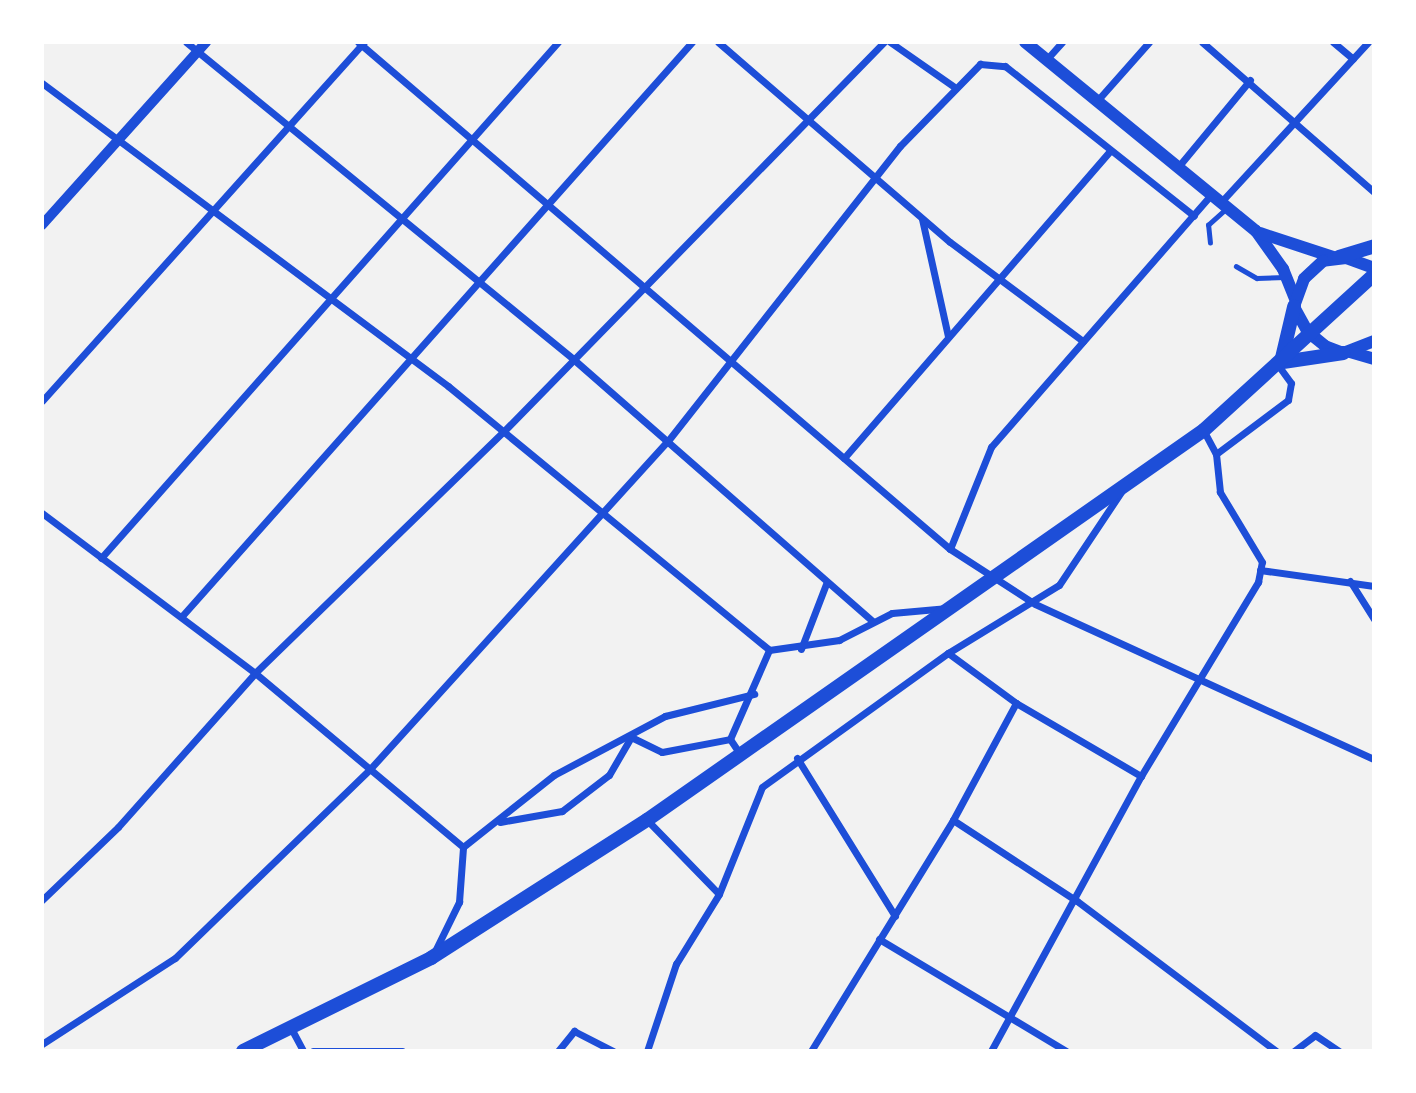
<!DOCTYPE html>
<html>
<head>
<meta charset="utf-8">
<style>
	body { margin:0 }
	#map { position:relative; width:1416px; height:1093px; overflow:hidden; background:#f2f2f2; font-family:"Space Grotesk",sans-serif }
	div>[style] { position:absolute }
	.service>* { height:4.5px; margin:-2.25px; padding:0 2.25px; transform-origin:2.25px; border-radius:2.25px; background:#1d4ed8 }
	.minor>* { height:7px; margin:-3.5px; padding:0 3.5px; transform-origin:3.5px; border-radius:3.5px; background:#1d4ed8 }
	.tertiary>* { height:10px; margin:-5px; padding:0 5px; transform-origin:5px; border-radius:5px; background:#1d4ed8 }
	.primary>* { height:12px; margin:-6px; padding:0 6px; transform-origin:6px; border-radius:6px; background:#1d4ed8 }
	.trunk>* { height:14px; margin:-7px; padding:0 7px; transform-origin:7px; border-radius:7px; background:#1d4ed8 }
	span { translate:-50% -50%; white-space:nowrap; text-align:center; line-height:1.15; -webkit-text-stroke:5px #fff; paint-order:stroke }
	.frame { position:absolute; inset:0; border:44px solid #fff; pointer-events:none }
</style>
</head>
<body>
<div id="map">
	<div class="service">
		<div style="left:1210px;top:243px;width:18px;rotate:-96deg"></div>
		<div style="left:1208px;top:225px;width:25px;rotate:-42deg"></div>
		<div style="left:1236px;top:266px;width:24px;rotate:30deg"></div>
		<div style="left:1257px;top:278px;width:28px;rotate:-2deg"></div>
	</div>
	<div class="minor">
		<div style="left:186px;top:42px;width:499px;rotate:39.3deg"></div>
		<div style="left:572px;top:358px;width:399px;rotate:41.2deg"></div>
		<div style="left:358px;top:42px;width:779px;rotate:40.58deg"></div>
		<div style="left:950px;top:549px;width:101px;rotate:32.9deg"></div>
		<div style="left:1035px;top:604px;width:373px;rotate:24.6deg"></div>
		<div style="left:718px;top:42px;width:306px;rotate:40.8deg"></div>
		<div style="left:950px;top:242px;width:166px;rotate:36.7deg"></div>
		<div style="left:890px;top:42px;width:77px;rotate:34.9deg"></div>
		<div style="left:1202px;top:42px;width:228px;rotate:41.1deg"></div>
		<div style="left:1333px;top:42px;width:26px;rotate:40deg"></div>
		<div style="left:1046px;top:60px;width:24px;rotate:-48deg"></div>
		<div style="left:42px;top:83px;width:507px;rotate:36.73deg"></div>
		<div style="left:448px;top:386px;width:416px;rotate:39.4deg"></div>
		<div style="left:1096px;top:102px;width:80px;rotate:-48.5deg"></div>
		<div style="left:1178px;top:167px;width:113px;rotate:-50.4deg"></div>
		<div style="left:1221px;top:202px;width:217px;rotate:-47.4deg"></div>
		<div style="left:922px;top:219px;width:120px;rotate:77.5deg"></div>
		<div style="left:42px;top:401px;width:482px;rotate:-48.1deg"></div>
		<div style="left:1216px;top:454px;width:90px;rotate:-36.9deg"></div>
		<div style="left:1288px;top:400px;width:17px;rotate:-80deg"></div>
		<div style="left:1291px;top:383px;width:22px;rotate:-126deg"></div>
		<div style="left:844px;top:458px;width:406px;rotate:-49.1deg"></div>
		<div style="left:42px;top:513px;width:266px;rotate:36.9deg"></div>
		<div style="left:255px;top:673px;width:271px;rotate:39.9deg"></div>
		<div style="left:950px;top:549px;width:110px;rotate:-68.1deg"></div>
		<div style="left:991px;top:447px;width:336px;rotate:-48.9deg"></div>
		<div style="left:101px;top:558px;width:689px;rotate:-48.47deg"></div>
		<div style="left:1260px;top:570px;width:115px;rotate:8deg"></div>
		<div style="left:1350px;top:581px;width:45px;rotate:57.7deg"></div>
		<div style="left:182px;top:616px;width:768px;rotate:-48.38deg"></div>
		<div style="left:801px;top:649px;width:70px;rotate:-69deg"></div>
		<div style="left:769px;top:650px;width:71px;rotate:-8.1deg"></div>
		<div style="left:839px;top:640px;width:59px;rotate:-27deg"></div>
		<div style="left:892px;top:613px;width:56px;rotate:-5.1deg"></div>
		<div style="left:948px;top:653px;width:84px;rotate:36.3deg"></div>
		<div style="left:1016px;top:703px;width:145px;rotate:30.3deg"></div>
		<div style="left:740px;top:754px;width:18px;rotate:-124deg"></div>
		<div style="left:730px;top:739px;width:97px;rotate:-66.3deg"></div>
		<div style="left:797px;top:758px;width:186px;rotate:58.2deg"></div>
		<div style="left:647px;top:820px;width:103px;rotate:45.8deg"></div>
		<div style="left:953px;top:820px;width:148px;rotate:33.2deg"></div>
		<div style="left:1077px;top:901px;width:249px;rotate:37deg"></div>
		<div style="left:500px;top:822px;width:63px;rotate:-10.1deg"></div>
		<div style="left:562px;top:811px;width:59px;rotate:-37.5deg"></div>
		<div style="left:609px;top:775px;width:44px;rotate:-59.9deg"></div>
		<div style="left:631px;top:737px;width:34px;rotate:26deg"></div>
		<div style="left:662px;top:752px;width:69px;rotate:-10.8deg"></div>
		<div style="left:463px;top:847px;width:116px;rotate:-38.4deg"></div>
		<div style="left:554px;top:775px;width:126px;rotate:-28deg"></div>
		<div style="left:665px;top:716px;width:92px;rotate:-13.9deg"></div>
		<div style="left:42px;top:900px;width:105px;rotate:-43.8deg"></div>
		<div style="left:118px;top:827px;width:206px;rotate:-48.3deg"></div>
		<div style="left:255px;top:673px;width:346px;rotate:-44.2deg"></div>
		<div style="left:503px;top:432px;width:545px;rotate:-45.67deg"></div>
		<div style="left:879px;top:939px;width:218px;rotate:30.9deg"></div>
		<div style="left:435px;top:951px;width:55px;rotate:-63.9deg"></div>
		<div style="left:459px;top:902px;width:55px;rotate:-85.8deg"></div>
		<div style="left:292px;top:1030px;width:24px;rotate:62deg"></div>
		<div style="left:42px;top:1044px;width:158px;rotate:-32.9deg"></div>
		<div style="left:175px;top:958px;width:272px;rotate:-44.1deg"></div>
		<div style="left:370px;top:769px;width:442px;rotate:-47.8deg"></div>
		<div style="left:667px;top:442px;width:377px;rotate:-51.8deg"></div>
		<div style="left:900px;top:146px;width:115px;rotate:-45.7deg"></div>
		<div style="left:980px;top:64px;width:25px;rotate:5deg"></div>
		<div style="left:1005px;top:66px;width:241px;rotate:38.4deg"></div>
		<div style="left:313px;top:1051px;width:89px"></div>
		<div style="left:558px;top:1051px;width:26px;rotate:-51deg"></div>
		<div style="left:574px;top:1031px;width:44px;rotate:27.1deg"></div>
		<div style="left:647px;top:1051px;width:92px;rotate:-71.6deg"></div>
		<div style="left:676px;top:964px;width:82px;rotate:-58.4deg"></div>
		<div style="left:719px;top:894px;width:115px;rotate:-68.1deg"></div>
		<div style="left:762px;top:787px;width:229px;rotate:-35.8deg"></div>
		<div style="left:948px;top:653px;width:130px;rotate:-31.5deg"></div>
		<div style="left:1059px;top:585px;width:112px;rotate:-56.3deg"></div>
		<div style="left:811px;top:1051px;width:271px;rotate:-58.4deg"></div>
		<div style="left:953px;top:820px;width:133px;rotate:-61.7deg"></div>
		<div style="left:991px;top:1051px;width:313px;rotate:-61.4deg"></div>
		<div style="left:1141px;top:776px;width:227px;rotate:-58.9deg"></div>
		<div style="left:1258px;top:582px;width:20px;rotate:-79deg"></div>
		<div style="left:1262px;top:562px;width:82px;rotate:-121deg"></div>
		<div style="left:1220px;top:492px;width:38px;rotate:-96deg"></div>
		<div style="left:1216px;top:454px;width:26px;rotate:-118deg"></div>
		<div style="left:1294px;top:1051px;width:26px;rotate:-37deg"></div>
		<div style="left:1315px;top:1035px;width:29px;rotate:34deg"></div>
	</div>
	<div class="tertiary">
		<div style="left:42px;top:225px;width:246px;rotate:-48.1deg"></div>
	</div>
	<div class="primary">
		<div style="left:1025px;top:42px;width:298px;rotate:39.3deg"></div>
		<div style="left:1256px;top:231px;width:47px;rotate:54.6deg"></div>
		<div style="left:1283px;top:269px;width:32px;rotate:68deg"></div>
		<div style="left:1260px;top:233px;width:77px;rotate:18.2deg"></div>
		<div style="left:1374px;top:268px;width:30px;rotate:-160deg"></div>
		<div style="left:1346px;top:258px;width:23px;rotate:173deg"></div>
		<div style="left:1323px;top:261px;width:26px;rotate:137deg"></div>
		<div style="left:1304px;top:279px;width:30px;rotate:110deg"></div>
		<div style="left:1294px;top:307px;width:29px;rotate:61deg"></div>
		<div style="left:1308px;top:332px;width:22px;rotate:39deg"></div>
		<div style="left:1325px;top:346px;width:19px;rotate:21deg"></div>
		<div style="left:1343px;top:353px;width:33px;rotate:-21deg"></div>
		<div style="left:1350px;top:352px;width:25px;rotate:16deg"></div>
	</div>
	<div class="trunk">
		<div style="left:1339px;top:257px;width:37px;rotate:-17deg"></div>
		<div style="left:1281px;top:362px;width:57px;rotate:-76.7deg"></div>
		<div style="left:1283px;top:362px;width:61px;rotate:-8.5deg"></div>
		<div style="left:243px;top:1051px;width:210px;rotate:-26.3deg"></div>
		<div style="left:431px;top:958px;width:256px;rotate:-32.6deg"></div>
		<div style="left:647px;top:820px;width:680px;rotate:-35deg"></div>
		<div style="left:1204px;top:430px;width:230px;rotate:-42.4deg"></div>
	</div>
	<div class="frame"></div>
</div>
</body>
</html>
